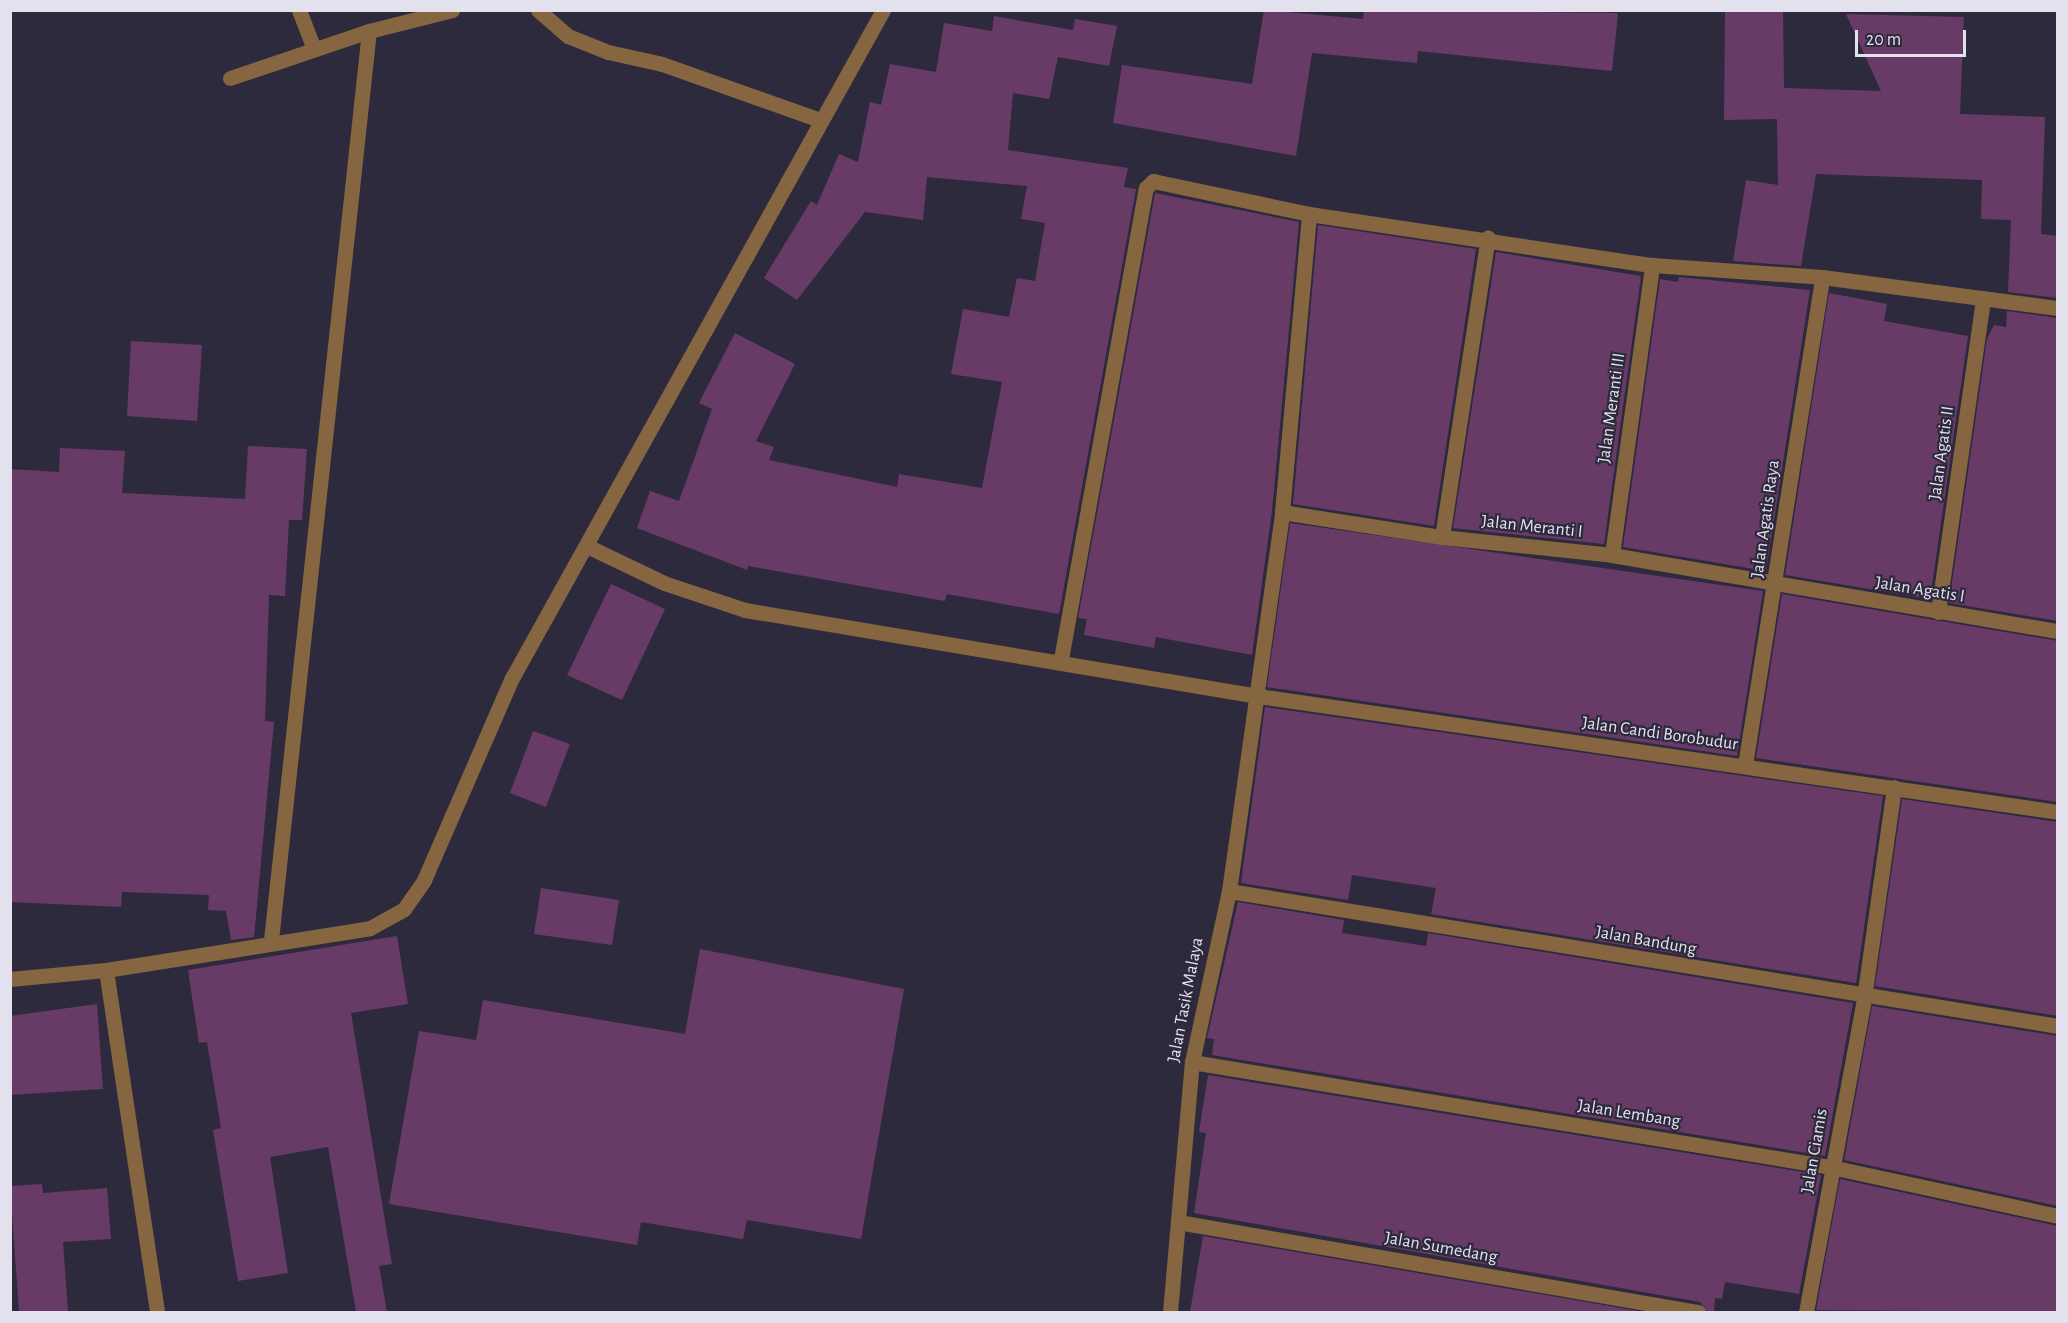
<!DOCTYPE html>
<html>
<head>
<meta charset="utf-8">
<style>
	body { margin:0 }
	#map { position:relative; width:2068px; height:1323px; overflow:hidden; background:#2e2a3d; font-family:"Alegreya Sans",sans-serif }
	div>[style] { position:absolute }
	.building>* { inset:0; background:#683b67 }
	.minor>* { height:15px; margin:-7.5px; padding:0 7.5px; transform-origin:7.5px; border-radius:7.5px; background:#866541 }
	.tertiary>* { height:15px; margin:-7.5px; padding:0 7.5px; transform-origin:7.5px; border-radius:7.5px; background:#866541 }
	span { translate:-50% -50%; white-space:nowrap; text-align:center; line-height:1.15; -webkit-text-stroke:4.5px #2e2a3d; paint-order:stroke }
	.street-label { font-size:18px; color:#e4e1ef }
	.frame { position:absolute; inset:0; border:12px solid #e4e1ef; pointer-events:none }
	.scale { position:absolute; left:1855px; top:30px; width:111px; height:27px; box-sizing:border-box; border:3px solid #e4e1ef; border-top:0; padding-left:8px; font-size:18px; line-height:21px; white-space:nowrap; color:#e4e1ef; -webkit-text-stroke:4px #2e2a3d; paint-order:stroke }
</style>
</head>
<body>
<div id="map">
	<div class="building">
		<div style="clip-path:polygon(1264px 10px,1363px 19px,1364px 10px,1618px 13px,1612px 71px,1418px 51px,1417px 63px,1312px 53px,1296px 156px,1113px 123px,1122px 65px,1252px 84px)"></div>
		<div style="clip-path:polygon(1725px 10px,1783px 10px,1784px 88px,1881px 91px,1846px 14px,1964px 17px,1960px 114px,2045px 117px,2041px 234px,2058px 236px,2058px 298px,2008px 292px,2011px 220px,1981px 219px,1982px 180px,1816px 174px,1801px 266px,1733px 261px,1746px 180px,1778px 185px,1777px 119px,1724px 120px)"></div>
		<div style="clip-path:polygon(994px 16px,1073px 30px,1075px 19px,1117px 26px,1109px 66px,1058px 57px,1049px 99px,1013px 93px,1008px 150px,1128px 168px,1124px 187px,1136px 189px,1059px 614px,947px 594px,945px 601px,748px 566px,747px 570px,637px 528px,650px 491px,679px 501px,712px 409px,699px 403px,735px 333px,795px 364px,756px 441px,774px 447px,769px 460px,897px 487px,899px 474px,982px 488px,1002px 382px,951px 374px,963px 309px,1009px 317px,1017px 278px,1035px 281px,1045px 223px,1021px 219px,1027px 186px,927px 177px,923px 220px,865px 212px,797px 300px,764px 278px,811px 201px,817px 205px,839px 154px,858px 162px,870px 102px,881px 105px,890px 64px,936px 72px,944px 23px,992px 31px)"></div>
		<div style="clip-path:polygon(1155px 193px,1299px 222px,1272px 511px,1252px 655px,1156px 637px,1154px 648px,1084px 635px,1087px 619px,1078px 618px)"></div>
		<div style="clip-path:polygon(1318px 225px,1476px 249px,1434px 526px,1293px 504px)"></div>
		<div style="clip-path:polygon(1496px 252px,1641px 276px,1604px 544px,1453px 528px)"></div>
		<div style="clip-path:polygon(1679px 277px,1810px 290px,1766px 571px,1623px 547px,1660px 279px,1678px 282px)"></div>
		<div style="clip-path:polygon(1829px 293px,1887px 304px,1884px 321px,1968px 336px,1930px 599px,1785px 575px)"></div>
		<div style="clip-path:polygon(2007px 311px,2058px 318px,2058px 621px,1949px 603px,1987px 339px,1994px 325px,2006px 327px)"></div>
		<div style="clip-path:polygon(131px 341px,202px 345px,197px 421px,127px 416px)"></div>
		<div style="clip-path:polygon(248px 446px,307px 449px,302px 520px,289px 520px,285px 596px,269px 595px,265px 721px,274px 722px,254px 937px,231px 940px,226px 911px,208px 910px,209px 895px,122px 892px,121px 907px,10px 902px,10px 469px,59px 472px,60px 448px,125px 451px,122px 493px,245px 499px)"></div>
		<div style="clip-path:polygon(1290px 523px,1763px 591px,1737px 756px,1267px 687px)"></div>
		<div style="clip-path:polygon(611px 584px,665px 609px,622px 700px,567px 675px)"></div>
		<div style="clip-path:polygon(1782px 594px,2058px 641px,2058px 802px,1756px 758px)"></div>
		<div style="clip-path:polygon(1265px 707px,1883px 796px,1856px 983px,1431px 914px,1436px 888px,1352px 875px,1348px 900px,1241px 883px)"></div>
		<div style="clip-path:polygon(533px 731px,570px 744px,546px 807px,510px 793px)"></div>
		<div style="clip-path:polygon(1902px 799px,2058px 822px,2058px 1016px,1875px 986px)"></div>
		<div style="clip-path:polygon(541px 888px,619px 900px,612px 945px,534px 934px)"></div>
		<div style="clip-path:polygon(1238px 902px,1344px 920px,1342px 933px,1426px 946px,1428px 933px,1853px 1003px,1825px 1156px,1212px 1055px,1214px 1039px,1207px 1038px)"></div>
		<div style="clip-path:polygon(397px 936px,408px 1004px,351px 1013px,392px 1264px,379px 1266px,387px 1312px,356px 1312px,328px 1147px,270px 1157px,288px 1273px,238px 1281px,213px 1130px,221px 1128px,207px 1042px,199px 1043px,188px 970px)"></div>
		<div style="clip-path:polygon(700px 949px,904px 989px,861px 1239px,747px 1220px,743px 1239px,641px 1222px,637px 1245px,389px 1204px,419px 1031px,476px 1040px,483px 1000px,685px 1034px)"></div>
		<div style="clip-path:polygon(97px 1004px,103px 1089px,10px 1095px,10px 1016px)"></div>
		<div style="clip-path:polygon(1872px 1006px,2058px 1036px,2058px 1206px,1844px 1160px)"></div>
		<div style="clip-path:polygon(1208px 1075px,1821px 1175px,1799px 1294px,1725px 1282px,1722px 1299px,1715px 1298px,1714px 1312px,1708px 1312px,1700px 1302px,1194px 1213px,1206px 1133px,1199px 1132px)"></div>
		<div style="clip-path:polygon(1840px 1179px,2058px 1226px,2058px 1312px,1816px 1310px)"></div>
		<div style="clip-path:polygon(42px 1184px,43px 1193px,107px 1188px,111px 1239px,63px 1242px,68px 1312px,19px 1312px,10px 1186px)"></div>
		<div style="clip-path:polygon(1203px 1236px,1644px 1312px,1190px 1312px)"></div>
	</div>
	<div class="minor">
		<div style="left:299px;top:10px;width:42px;rotate:69deg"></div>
		<div style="left:538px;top:10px;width:40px;rotate:41deg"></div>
		<div style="left:568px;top:36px;width:43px;rotate:21.8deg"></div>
		<div style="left:608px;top:52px;width:55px;rotate:12.5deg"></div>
		<div style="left:662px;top:64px;width:168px;rotate:19.5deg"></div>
		<div style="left:230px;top:78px;width:147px;rotate:-18.7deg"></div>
		<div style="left:369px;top:31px;width:86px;rotate:-14.2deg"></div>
		<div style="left:1282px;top:512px;width:162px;rotate:8.9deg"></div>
		<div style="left:1442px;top:537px;width:171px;rotate:6deg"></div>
		<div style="left:1612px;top:555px;width:452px;rotate:9.7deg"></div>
		<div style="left:1442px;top:537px;width:303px;rotate:-81.3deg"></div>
		<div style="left:587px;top:546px;width:85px;rotate:25.7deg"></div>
		<div style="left:664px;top:583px;width:85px;rotate:18.4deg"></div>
		<div style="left:745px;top:610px;width:520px;rotate:9.52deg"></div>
		<div style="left:1258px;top:696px;width:808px;rotate:8.25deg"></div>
		<div style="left:1612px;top:555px;width:293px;rotate:-82.1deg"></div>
		<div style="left:1938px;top:612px;width:317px;rotate:-81.8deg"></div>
		<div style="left:1061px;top:659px;width:479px;rotate:-79.8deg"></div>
		<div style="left:1146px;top:188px;width:10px;rotate:-45deg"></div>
		<div style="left:1153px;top:181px;width:159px;rotate:11.9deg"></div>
		<div style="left:1309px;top:214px;width:347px;rotate:8.5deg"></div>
		<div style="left:1652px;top:265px;width:170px;rotate:4deg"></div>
		<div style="left:1822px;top:277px;width:238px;rotate:7.5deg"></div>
		<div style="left:1745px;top:765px;width:494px;rotate:-81deg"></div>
		<div style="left:1229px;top:891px;width:840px;rotate:9.25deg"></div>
		<div style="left:271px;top:940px;width:914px;rotate:-83.85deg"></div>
		<div style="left:106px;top:970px;width:346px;rotate:81.5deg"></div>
		<div style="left:1192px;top:1062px;width:648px;rotate:9.33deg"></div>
		<div style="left:1831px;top:1167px;width:232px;rotate:12.2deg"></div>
		<div style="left:1178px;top:1222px;width:528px;rotate:9.82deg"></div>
		<div style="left:1170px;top:1312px;width:251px;rotate:-85deg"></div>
		<div style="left:1192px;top:1062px;width:175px;rotate:-77.8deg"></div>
		<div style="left:1229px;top:891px;width:383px;rotate:-82deg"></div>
		<div style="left:1282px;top:512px;width:299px;rotate:-84.8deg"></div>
		<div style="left:1806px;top:1312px;width:319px;rotate:-79.5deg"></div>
		<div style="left:1864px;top:998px;width:213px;rotate:-81.9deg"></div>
	</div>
	<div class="tertiary">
		<div style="left:10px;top:979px;width:96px;rotate:-5.4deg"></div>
		<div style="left:106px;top:970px;width:267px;rotate:-9deg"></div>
		<div style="left:370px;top:928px;width:39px;rotate:-29deg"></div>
		<div style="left:404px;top:909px;width:35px;rotate:-55deg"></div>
		<div style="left:424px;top:880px;width:220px;rotate:-66.5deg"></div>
		<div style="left:512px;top:678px;width:764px;rotate:-60.95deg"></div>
	</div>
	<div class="street-label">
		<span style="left:1612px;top:408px;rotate:-82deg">Jalan Meranti III</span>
		<span style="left:1942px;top:453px;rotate:-82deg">Jalan Agatis II</span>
		<span style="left:1766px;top:519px;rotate:-82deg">Jalan Agatis Raya</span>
		<span style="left:1532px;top:527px;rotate:6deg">Jalan Meranti I</span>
		<span style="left:1920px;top:590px;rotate:9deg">Jalan Agatis I</span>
		<span style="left:1660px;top:734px;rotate:8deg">Jalan Candi Borobudur</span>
		<span style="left:1646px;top:941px;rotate:10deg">Jalan Bandung</span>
		<span style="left:1186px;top:1000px;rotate:-79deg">Jalan Tasik Malaya</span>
		<span style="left:1629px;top:1114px;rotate:9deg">Jalan Lembang</span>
		<span style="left:1815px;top:1151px;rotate:-80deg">Jalan Ciamis</span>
		<span style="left:1441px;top:1248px;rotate:10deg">Jalan Sumedang</span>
	</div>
	<div class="frame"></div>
	<div class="scale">20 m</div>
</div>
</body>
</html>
